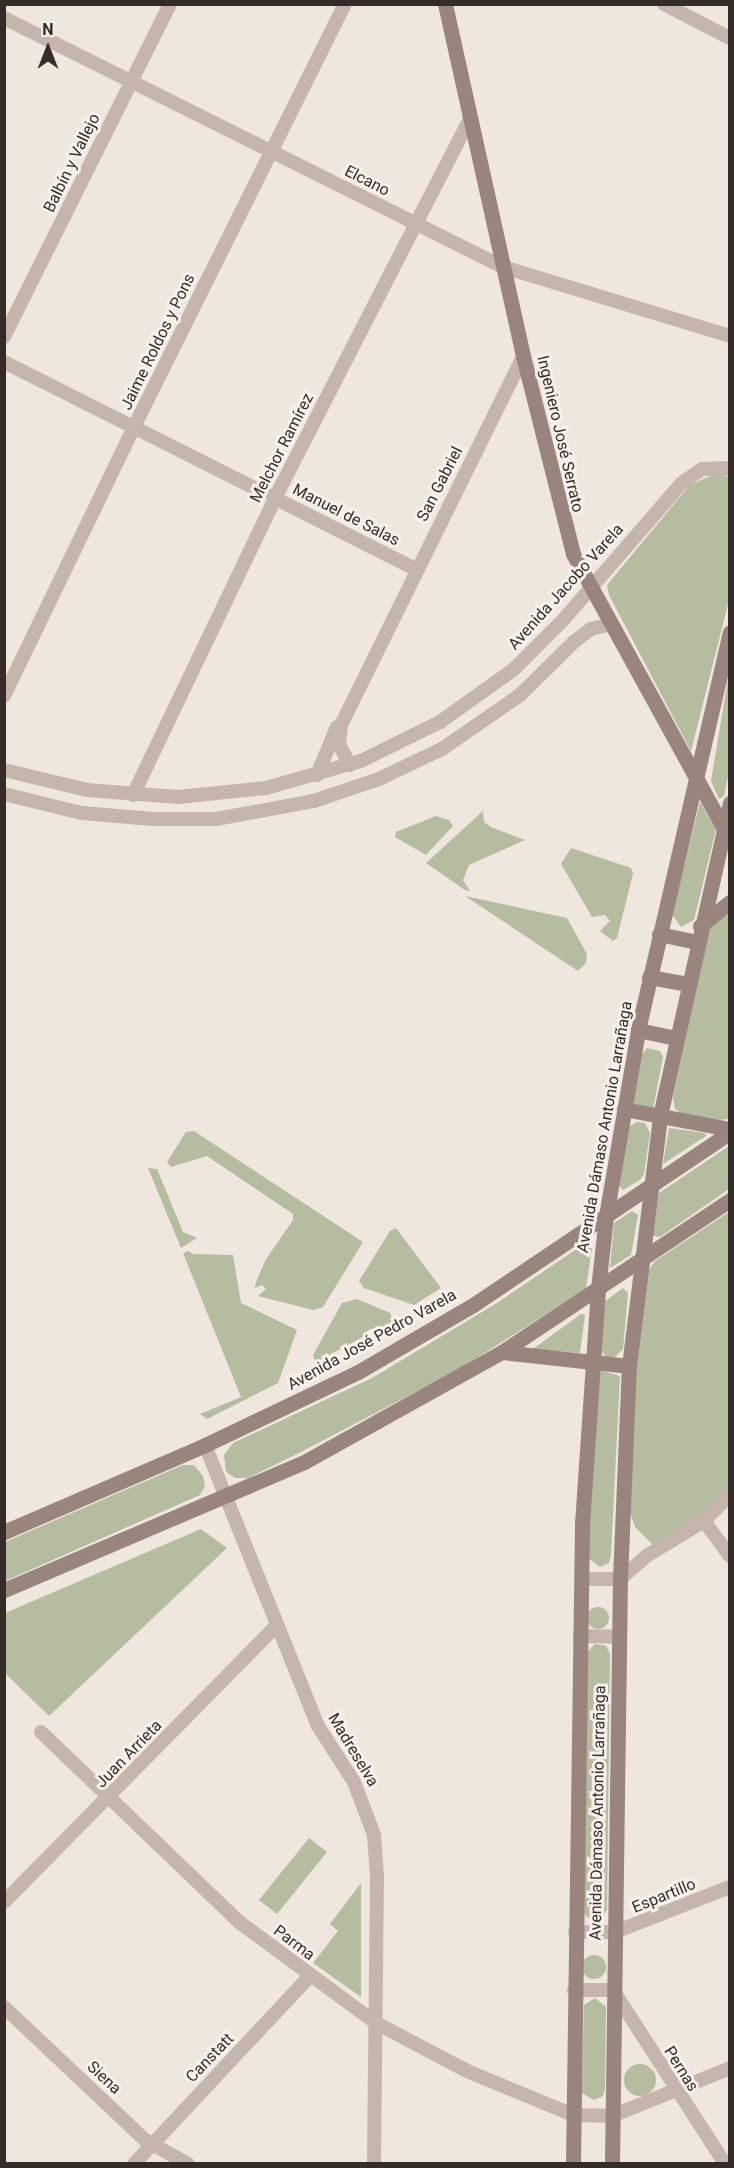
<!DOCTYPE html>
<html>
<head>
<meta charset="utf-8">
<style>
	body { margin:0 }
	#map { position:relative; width:734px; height:2168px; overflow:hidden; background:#efe6de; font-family:Roboto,sans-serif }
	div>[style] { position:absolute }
	.green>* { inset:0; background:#b5bca0 }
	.round { border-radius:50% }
	.street>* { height:14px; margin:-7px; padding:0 7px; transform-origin:7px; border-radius:7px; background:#c6b5ac }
	.secondary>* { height:15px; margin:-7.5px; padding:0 7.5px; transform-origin:7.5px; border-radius:7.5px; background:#99857d }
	span { translate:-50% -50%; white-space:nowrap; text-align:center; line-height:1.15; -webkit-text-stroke:6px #f7f0ea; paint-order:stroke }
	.street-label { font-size:16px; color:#352c2a }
	.frame { position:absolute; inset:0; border:6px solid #352c2a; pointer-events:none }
	.north { position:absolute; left:18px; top:18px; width:60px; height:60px; -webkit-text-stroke:4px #f7f0ea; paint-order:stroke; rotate:0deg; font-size:16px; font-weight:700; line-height:24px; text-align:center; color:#352c2a }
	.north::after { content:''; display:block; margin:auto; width:21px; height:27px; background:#352c2a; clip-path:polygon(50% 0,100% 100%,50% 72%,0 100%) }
</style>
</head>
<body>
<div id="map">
	<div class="green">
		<div style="clip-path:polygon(714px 474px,729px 476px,729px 600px,691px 751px,609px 595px,607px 585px,689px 486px)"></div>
		<div style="clip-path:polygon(729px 673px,729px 772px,724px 796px,719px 799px,711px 781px)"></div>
		<div style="clip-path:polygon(700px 802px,716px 829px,694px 920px,681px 927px,672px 915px)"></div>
		<div style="clip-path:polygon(483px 811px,484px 822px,491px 827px,525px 840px,469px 865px,463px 880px,470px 891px,465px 890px,426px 863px)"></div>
		<div style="clip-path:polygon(436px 816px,449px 820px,453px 826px,426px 855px,395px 837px,396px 832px)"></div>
		<div style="clip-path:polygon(571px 848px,631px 868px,633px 874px,617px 938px,613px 941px,600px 931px,610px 921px,605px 915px,592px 917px,561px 864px)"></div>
		<div style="clip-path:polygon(465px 896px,567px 918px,587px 954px,586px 963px,578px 971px)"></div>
		<div style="clip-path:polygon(729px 910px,729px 1119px,717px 1120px,682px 1114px,675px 1109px,673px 1097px,708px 935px,711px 926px)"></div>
		<div style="clip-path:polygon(647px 1048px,660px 1051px,663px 1057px,653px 1109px,632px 1105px,640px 1056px)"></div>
		<div style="clip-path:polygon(637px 1122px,645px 1123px,650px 1133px,644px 1174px,640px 1180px,623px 1190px,619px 1186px,628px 1127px)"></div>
		<div style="clip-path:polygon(669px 1128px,705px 1133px,706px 1136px,663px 1164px)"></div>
		<div style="clip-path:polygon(194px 1131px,363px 1242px,323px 1307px,313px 1310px,258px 1296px,266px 1289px,262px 1285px,255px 1288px,256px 1282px,266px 1259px,293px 1220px,293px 1214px,207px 1156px,171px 1167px,167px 1162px,186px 1132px)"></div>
		<div style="clip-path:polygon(729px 1146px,729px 1189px,660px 1237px,653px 1236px,659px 1193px)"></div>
		<div style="clip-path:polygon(148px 1168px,157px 1169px,183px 1232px,197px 1238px,181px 1248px)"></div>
		<div style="clip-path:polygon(632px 1211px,638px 1215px,631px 1255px,610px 1268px,614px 1223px)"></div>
		<div style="clip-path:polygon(729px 1212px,729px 1487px,701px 1516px,654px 1546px,635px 1527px,630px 1512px,635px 1382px,647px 1273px,655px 1261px)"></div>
		<div style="clip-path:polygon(396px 1228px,441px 1288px,414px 1305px,364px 1288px,359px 1281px,390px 1231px)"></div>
		<div style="clip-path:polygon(584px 1244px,592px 1248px,586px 1288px,529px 1325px,456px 1371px,295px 1455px,248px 1478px,235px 1478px,226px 1472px,224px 1455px,233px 1443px,372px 1378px,497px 1303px)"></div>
		<div style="clip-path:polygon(189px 1251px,192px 1254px,233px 1255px,241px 1303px,297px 1330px,278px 1383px,207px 1419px,200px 1414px,241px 1397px,183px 1253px)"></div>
		<div style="clip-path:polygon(623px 1288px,628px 1293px,623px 1349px,615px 1357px,606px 1357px,600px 1349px,604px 1302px)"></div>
		<div style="clip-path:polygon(357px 1299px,390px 1313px,393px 1321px,316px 1362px,313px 1355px,342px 1303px)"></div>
		<div style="clip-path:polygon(581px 1314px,585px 1315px,580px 1353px,533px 1349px)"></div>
		<div style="clip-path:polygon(603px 1371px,620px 1376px,611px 1555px,609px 1563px,600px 1567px,588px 1558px,588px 1514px,598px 1372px)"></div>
		<div style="clip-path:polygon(183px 1465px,194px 1465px,203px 1476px,205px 1486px,200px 1495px,5px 1581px,5px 1542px)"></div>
		<div style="clip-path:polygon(201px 1529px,227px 1548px,49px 1716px,5px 1673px,5px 1613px)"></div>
		<div class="round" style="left:587px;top:1607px;width:22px;height:22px"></div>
		<div style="clip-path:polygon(595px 1644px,606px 1646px,610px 1654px,607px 1909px,601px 1920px,593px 1921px,585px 1915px,584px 1907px,587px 1652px)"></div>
		<div style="clip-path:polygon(309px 1838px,327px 1852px,277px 1914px,259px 1900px)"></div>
		<div style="clip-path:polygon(361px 1883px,361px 1997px,313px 1963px,338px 1931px,330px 1924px)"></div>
		<div class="round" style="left:582px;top:1955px;width:24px;height:24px"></div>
		<div style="clip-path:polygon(595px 1998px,606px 2007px,605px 2089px,603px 2096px,594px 2100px,582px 2093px,584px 2005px)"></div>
		<div class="round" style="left:624px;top:2064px;width:32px;height:32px"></div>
	</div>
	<div class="street">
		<div style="left:664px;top:4px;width:74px;rotate:27.3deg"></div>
		<div style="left:4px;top:18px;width:558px;rotate:26.52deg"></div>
		<div style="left:503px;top:267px;width:237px;rotate:16.9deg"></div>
		<div style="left:4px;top:337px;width:372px;rotate:-63.5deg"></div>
		<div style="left:4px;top:362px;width:461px;rotate:26.7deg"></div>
		<div style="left:4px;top:696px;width:299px;rotate:-64.2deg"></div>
		<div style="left:134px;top:427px;width:473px;rotate:-63.5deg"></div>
		<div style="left:350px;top:765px;width:24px;rotate:-118deg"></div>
		<div style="left:339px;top:744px;width:19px;rotate:-84deg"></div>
		<div style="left:341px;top:725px;width:411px;rotate:-63.7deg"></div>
		<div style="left:4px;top:770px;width:85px;rotate:13.5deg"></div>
		<div style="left:87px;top:790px;width:91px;rotate:4.4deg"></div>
		<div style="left:178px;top:797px;width:88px;rotate:-5.8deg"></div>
		<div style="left:266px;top:788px;width:99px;rotate:-15.9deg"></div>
		<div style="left:361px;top:761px;width:88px;rotate:-26.3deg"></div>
		<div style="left:440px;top:722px;width:90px;rotate:-35.5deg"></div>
		<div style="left:513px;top:670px;width:72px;rotate:-45deg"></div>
		<div style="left:564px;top:619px;width:180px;rotate:-49.1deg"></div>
		<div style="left:682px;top:483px;width:24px;rotate:-35deg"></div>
		<div style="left:702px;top:469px;width:28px;rotate:-2deg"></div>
		<div style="left:317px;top:775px;width:52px;rotate:-67.4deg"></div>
		<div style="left:4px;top:794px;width:80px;rotate:13.7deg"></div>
		<div style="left:82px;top:813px;width:71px;rotate:4.8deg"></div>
		<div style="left:153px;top:819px;width:63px"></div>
		<div style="left:216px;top:819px;width:100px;rotate:-10.4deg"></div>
		<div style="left:314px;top:801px;width:69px;rotate:-18.7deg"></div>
		<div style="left:379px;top:779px;width:70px;rotate:-25.5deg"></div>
		<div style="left:442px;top:749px;width:95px;rotate:-34.7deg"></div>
		<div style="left:520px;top:695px;width:77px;rotate:-44.5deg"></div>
		<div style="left:575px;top:641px;width:20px;rotate:-37deg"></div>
		<div style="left:591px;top:629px;width:21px;rotate:-14deg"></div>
		<div style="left:133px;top:795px;width:329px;rotate:-64.4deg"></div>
		<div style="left:275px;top:498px;width:426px;rotate:-62.8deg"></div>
		<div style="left:205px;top:1445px;width:303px;rotate:68.1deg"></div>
		<div style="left:318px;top:1726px;width:67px;rotate:57.3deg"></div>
		<div style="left:354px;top:1782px;width:57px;rotate:69.3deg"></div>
		<div style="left:374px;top:1835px;width:41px;rotate:85.8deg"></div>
		<div style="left:377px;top:1876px;width:288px;rotate:90.6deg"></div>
		<div style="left:704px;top:1521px;width:44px;rotate:53.4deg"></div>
		<div style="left:581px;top:1579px;width:39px"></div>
		<div style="left:620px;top:1579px;width:37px;rotate:-41deg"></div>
		<div style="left:648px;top:1555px;width:66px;rotate:-31.3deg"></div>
		<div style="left:704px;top:1521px;width:37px;rotate:-45deg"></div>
		<div style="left:580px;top:1636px;width:39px;rotate:1deg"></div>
		<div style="left:41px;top:1732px;width:274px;rotate:43.8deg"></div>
		<div style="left:239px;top:1922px;width:170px;rotate:36.4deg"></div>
		<div style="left:376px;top:2023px;width:103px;rotate:27.8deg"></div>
		<div style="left:467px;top:2071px;width:115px;rotate:22.5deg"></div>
		<div style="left:573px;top:2115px;width:39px;rotate:1deg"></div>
		<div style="left:612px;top:2116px;width:127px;rotate:-22.1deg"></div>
		<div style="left:4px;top:1902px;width:386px;rotate:-45.4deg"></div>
		<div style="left:575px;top:1932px;width:40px"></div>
		<div style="left:615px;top:1932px;width:123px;rotate:-21.4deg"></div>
		<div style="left:574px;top:1990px;width:39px"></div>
		<div style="left:613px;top:1990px;width:207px;rotate:57.2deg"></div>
		<div style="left:4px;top:2007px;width:194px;rotate:43.3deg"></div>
		<div style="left:145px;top:2140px;width:49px;rotate:29.2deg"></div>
		<div style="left:134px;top:2164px;width:258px;rotate:-46.9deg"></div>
	</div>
	<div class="secondary">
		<div style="left:445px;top:4px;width:361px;rotate:77.5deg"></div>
		<div style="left:523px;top:356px;width:204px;rotate:75.8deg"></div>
		<div style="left:573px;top:554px;width:315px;rotate:61.2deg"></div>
		<div style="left:700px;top:926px;width:38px;rotate:-39deg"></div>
		<div style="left:659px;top:934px;width:38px;rotate:12deg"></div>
		<div style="left:649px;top:977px;width:39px;rotate:10deg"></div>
		<div style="left:638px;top:1030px;width:39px;rotate:12deg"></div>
		<div style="left:624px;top:1109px;width:108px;rotate:10.7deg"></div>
		<div style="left:502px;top:1352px;width:128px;rotate:6.3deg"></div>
		<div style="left:4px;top:1532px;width:219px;rotate:-23.4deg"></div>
		<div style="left:205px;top:1445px;width:170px;rotate:-25.5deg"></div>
		<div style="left:358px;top:1372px;width:133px;rotate:-30.2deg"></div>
		<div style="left:473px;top:1305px;width:310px;rotate:-33.9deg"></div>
		<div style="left:4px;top:1590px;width:328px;rotate:-23.1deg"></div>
		<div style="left:306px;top:1461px;width:224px;rotate:-29.1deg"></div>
		<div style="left:502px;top:1352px;width:274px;rotate:-33.7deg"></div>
		<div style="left:573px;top:2164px;width:640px;rotate:-89.19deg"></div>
		<div style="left:582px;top:1524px;width:236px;rotate:-86.1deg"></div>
		<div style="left:598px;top:1289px;width:73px;rotate:-83.7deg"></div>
		<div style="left:606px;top:1216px;width:189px;rotate:-80.2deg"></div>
		<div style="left:638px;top:1030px;width:408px;rotate:-77deg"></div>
		<div style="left:612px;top:2164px;width:585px;rotate:-89.22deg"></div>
		<div style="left:620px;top:1579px;width:213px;rotate:-87.6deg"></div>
		<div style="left:629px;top:1366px;width:252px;rotate:-82.9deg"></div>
		<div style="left:660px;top:1116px;width:321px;rotate:-77.4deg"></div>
	</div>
	<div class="street-label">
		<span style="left:72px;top:163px;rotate:-64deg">Balbín y Vallejo</span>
		<span style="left:367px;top:181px;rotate:27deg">Elcano</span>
		<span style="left:158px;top:342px;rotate:-64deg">Jaime Roldos y Pons</span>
		<span style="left:560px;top:434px;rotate:77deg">Ingeniero José Serrato</span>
		<span style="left:282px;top:448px;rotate:-63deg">Melchor Ramírez</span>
		<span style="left:440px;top:484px;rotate:-63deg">San Gabriel</span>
		<span style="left:346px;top:515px;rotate:27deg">Manuel de Salas</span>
		<span style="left:566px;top:587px;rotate:-48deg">Avenida Jacobo Varela</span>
		<span style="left:605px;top:1127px;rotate:-80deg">Avenida Dámaso Antonio Larrañaga</span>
		<span style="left:372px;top:1340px;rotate:-29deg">Avenida José Pedro Varela</span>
		<span style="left:353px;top:1750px;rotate:59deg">Madreselva</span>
		<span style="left:129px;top:1754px;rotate:-46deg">Juan Arrieta</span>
		<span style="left:598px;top:1813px;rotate:-89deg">Avenida Dámaso Antonio Larrañaga</span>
		<span style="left:664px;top:1896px;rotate:-22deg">Espartillo</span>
		<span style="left:294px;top:1943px;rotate:37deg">Parma</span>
		<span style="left:210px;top:2058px;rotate:-46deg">Canstatt</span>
		<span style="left:681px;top:2069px;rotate:58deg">Pernas</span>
		<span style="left:104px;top:2078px;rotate:43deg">Siena</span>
	</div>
	<div class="frame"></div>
	<div class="north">N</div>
</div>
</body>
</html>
